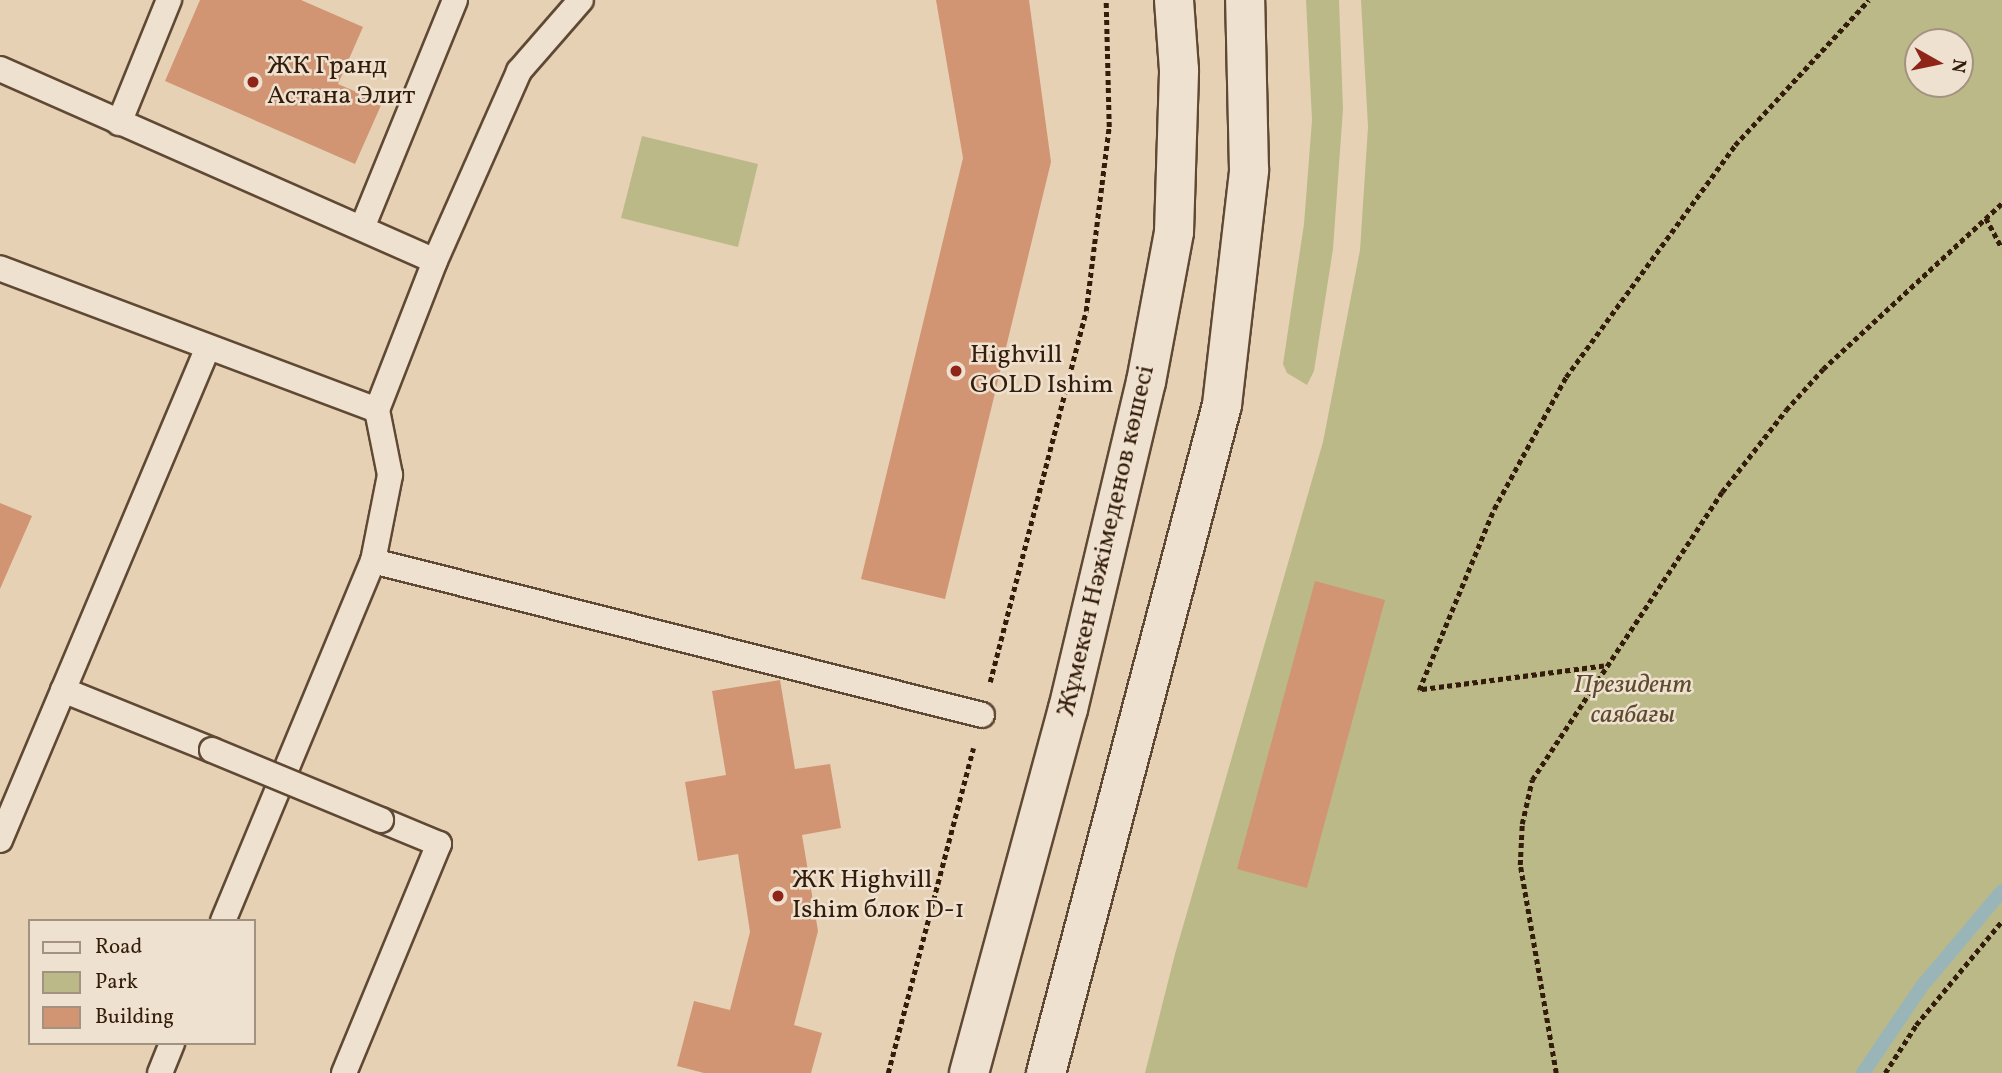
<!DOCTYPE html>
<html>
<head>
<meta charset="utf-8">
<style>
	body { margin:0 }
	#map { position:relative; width:2002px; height:1073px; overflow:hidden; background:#e6d1b5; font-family:Vollkorn,serif }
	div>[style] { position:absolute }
	.green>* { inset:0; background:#bcb988 }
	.stream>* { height:14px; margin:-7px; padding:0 7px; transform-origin:7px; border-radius:7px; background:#9ab5b7 }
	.building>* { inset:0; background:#d19573 }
	.path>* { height:4.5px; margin-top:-2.25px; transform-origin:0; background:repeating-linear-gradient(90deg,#331c09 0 5px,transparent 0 8.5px) }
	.roads { filter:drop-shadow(2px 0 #604934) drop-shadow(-2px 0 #604934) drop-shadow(0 2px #604934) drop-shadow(0 -2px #604934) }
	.service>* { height:24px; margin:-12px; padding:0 12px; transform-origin:12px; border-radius:12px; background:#efe1cf }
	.secondary>* { height:38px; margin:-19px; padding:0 19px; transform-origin:19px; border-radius:19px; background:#efe1cf }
	.bridges { filter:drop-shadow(2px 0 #604934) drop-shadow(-2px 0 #604934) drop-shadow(0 2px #604934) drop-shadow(0 -2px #604934) }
	.service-bridge>* { height:24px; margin:-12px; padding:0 12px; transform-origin:12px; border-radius:12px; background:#efe1cf }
	.dots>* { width:19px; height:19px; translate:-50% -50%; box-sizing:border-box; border:4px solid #efe1cf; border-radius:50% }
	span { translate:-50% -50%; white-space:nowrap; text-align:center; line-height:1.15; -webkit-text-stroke:5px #efe1cf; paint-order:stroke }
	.poi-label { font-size:26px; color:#331c09 }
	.left { translate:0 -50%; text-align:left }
	.street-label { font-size:26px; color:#331c09 }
	.park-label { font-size:26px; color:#5c4b2f; font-style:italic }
	.legend { position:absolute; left:28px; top:919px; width:228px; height:126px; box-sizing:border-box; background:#efe1cf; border:2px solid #a49280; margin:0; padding:9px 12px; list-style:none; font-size:21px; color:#331c09 }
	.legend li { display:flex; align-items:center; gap:14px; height:35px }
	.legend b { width:35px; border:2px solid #a49280 }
	.north { position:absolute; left:1904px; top:28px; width:70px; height:70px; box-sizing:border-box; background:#efe1cf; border:2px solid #a49280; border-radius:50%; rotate:99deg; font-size:19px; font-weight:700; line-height:28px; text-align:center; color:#331c09 }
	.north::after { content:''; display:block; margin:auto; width:24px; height:32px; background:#8f2418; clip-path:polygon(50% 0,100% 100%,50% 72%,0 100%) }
</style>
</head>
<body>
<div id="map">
	<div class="green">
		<div style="clip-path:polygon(1306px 0,1339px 0,1343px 109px,1333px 249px,1314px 371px,1307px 385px,1287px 373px,1283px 364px,1304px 224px,1312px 120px)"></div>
		<div style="clip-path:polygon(evenodd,1361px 0,2002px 0,2002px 1073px,1145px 1073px,1175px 954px,1323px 442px,1360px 250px,1368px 127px,1361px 0,1918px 42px,1960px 42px,1960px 84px,1918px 84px,1918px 42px)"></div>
		<div style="clip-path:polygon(642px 136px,758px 164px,738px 247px,621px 218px)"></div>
	</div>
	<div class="stream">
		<div style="left:1863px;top:1073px;width:105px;rotate:-55.9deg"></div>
		<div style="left:1922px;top:986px;width:124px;rotate:-49.9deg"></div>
	</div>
	<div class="building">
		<div style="clip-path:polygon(200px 0,301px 0,363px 27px,338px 84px,382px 103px,355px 164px,165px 81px)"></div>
		<div style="clip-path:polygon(936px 0,1029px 0,1051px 162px,945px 599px,861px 579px,963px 158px)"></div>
		<div style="clip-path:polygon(0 503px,32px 516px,0 589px)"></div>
		<div style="clip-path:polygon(1315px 581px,1385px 600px,1307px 888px,1237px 869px)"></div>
		<div style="clip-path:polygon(780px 680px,795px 769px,830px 764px,841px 828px,802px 835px,818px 931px,794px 1025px,822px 1033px,811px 1073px,704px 1073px,677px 1066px,694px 1001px,730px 1010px,750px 932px,738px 854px,698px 861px,685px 782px,726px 775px,712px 691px)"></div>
	</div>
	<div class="path">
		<div style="left:1986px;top:218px;width:34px;rotate:62deg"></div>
		<div style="left:1604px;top:666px;width:187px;rotate:172.6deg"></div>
		<div style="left:1419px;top:690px;width:196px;rotate:-67.5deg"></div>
		<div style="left:1494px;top:509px;width:150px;rotate:-61.4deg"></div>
		<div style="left:1566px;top:377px;width:287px;rotate:-53.9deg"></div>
		<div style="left:1735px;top:145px;width:197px;rotate:-47.3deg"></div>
		<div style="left:990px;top:682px;width:383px;rotate:-75.5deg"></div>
		<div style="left:1086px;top:311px;width:185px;rotate:-82.9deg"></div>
		<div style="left:1109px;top:127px;width:127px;rotate:-91.4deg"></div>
		<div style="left:888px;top:1073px;width:336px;rotate:-75.3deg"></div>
		<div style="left:1556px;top:1073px;width:211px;rotate:-99.8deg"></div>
		<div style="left:1520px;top:865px;width:41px;rotate:-87.2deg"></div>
		<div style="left:1522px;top:824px;width:45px;rotate:-77.2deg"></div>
		<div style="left:1532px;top:780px;width:345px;rotate:-56.6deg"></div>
		<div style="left:1722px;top:492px;width:104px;rotate:-52deg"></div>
		<div style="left:1786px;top:410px;width:55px;rotate:-47.9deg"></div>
		<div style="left:1823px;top:369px;width:244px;rotate:-42.8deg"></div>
		<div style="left:1885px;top:1073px;width:57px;rotate:-57.1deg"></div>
		<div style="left:1916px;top:1025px;width:135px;rotate:-50.4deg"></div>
	</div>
	<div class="roads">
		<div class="service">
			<div style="left:0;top:69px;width:475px;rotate:23.8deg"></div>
			<div style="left:435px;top:261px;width:160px;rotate:111.3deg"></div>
			<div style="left:377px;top:410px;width:403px;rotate:-159.4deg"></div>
			<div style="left:119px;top:123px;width:133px;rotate:-67.9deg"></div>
			<div style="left:362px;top:228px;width:246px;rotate:-67.8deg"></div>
			<div style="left:435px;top:261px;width:208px;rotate:-66.1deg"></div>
			<div style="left:519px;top:71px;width:94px;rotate:-48.9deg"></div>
			<div style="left:373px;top:561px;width:628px;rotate:14.19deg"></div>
			<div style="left:63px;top:690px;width:161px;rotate:21.9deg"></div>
			<div style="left:0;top:840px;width:535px;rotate:-67.12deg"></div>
			<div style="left:223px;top:921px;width:390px;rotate:-67.4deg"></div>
			<div style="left:373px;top:561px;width:88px;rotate:-78.8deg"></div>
			<div style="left:390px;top:475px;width:66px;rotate:-101.3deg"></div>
			<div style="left:160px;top:1073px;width:32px;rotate:-68deg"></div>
			<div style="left:344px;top:1073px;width:248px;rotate:-67.5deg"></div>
			<div style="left:439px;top:844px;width:63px;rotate:-157.5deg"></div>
		</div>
		<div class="secondary">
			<div style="left:969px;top:1073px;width:377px;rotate:-74.8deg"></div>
			<div style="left:1068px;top:709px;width:336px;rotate:-76.6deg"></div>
			<div style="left:1146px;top:382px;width:153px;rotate:-79.4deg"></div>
			<div style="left:1174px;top:232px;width:162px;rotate:-88.2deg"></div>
			<div style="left:1179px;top:70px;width:70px;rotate:-94.1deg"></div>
			<div style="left:1046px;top:1073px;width:691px;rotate:-75.24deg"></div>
			<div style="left:1222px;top:405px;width:237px;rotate:-83.4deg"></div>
			<div style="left:1249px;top:170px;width:170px;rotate:-91.3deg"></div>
		</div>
	</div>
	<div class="bridges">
		<div class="service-bridge">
			<div style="left:212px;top:750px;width:183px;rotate:22.5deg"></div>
		</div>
	</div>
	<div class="dots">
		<div style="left:253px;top:82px;background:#8f2418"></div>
		<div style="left:956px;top:371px;background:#8f2418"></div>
		<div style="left:778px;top:896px;background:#8f2418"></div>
	</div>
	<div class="poi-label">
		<span class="left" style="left:267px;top:82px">ЖК Гранд<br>Астана Элит</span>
		<span class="left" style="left:970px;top:371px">Highvill<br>GOLD Ishim</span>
		<span class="left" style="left:792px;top:896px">ЖК Highvill<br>Ishim блок D-1</span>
	</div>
	<div class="street-label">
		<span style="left:1107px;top:541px;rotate:-77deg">Жұмекен Нәжімеденов көшесі</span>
	</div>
	<div class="park-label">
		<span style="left:1633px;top:701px">Президент<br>саябағы</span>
	</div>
	<ul class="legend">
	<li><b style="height:9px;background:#efe1cf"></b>Road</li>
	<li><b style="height:19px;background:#bcb988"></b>Park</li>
	<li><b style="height:19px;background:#d19573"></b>Building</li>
	</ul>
	<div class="north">N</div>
</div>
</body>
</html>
